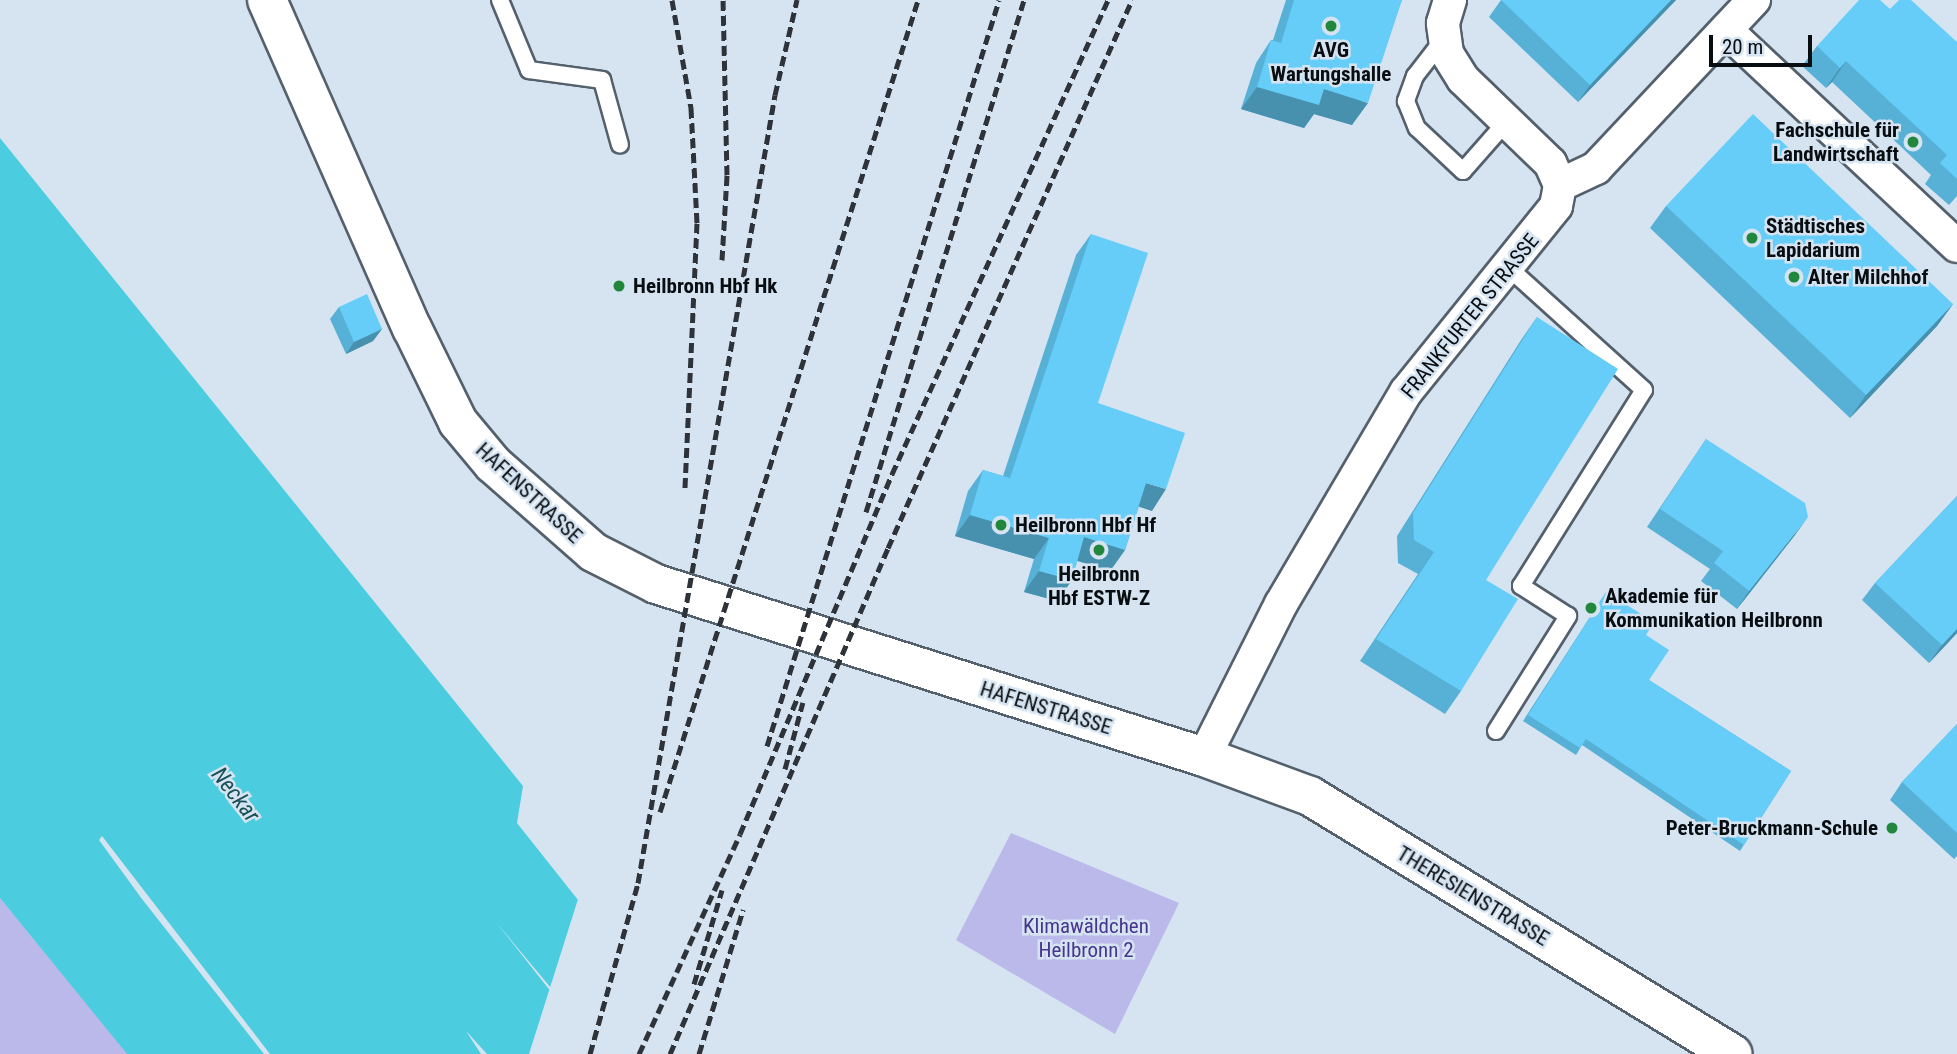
<!DOCTYPE html>
<html>
<head>
<meta charset="utf-8">
<style>
	body { margin:0 }
	#map { position:relative; width:1957px; height:1054px; overflow:hidden; background:#d6e4f2; font-family:"Roboto Condensed",sans-serif }
	div>[style] { position:absolute }
	.green>* { inset:0; background:#bbb8ea }
	.water>* { inset:0; background:#4bcddf }
	.pier>* { inset:0; background:#d6e4f2 }
	.roads { filter:drop-shadow(2px 0 #54606c) drop-shadow(-2px 0 #54606c) drop-shadow(0 2px #54606c) drop-shadow(0 -2px #54606c) }
	.lane>* { height:16px; margin:-8px; padding:0 8px; transform-origin:8px; border-radius:8px; background:#fff }
	.street>* { height:32px; margin:-16px; padding:0 16px; transform-origin:16px; border-radius:16px; background:#fff }
	.secondary>* { height:38px; margin:-19px; padding:0 19px; transform-origin:19px; border-radius:19px; background:#fff }
	.rail>* { height:5px; margin-top:-2.5px; transform-origin:0; background:repeating-linear-gradient(90deg,#2d3339 0 10px,transparent 0 15px) }
	.wall>* { inset:0; background:#57b0d5 }
	.shaded-wall>* { inset:0; background:#4790ae }
	.building>* { inset:0; background:#65cdf8 }
	.dots>* { width:19px; height:19px; translate:-50% -50%; box-sizing:border-box; border:4px solid #d6e4f2; border-radius:50% }
	span { translate:-50% -50%; white-space:nowrap; text-align:center; line-height:1.15; -webkit-text-stroke:5px #d6e4f2; paint-order:stroke }
	.poi-label { font-size:21px; color:#080d11; font-weight:700 }
	.right { translate:-100% -50%; text-align:right }
	.left { translate:0 -50%; text-align:left }
	.street-label { font-size:21px; color:#080d11 }
	.park-label { font-size:21px; color:#483590 }
	.water-label { font-size:23px; color:#195058; font-style:italic }
	.scale { position:absolute; left:1709px; top:35px; width:103px; height:32px; box-sizing:border-box; border:4px solid #080d11; border-top:0; padding-left:9px; font-size:21px; line-height:24px; white-space:nowrap; color:#080d11; -webkit-text-stroke:5px #d6e4f2; paint-order:stroke }
</style>
</head>
<body>
<div id="map">
	<div class="green">
		<div style="clip-path:polygon(1011px 833px,1179px 903px,1115px 1034px,956px 940px)"></div>
		<div style="clip-path:polygon(0 898px,113px 1036px,127px 1054px,0 1054px)"></div>
	</div>
	<div class="water">
		<div style="clip-path:polygon(0 138px,523px 786px,517px 823px,700px 1054px,606px 1054px,496px 922px,600px 1054px,487px 1054px,466px 1031px,481px 1054px,270px 1054px,102px 836px,99px 840px,142px 899px,264px 1054px,127px 1054px,0 898px)"></div>
	</div>
	<div class="pier">
		<div style="clip-path:polygon(579px 896px,703px 1052px,703px 1054px,529px 1054px)"></div>
	</div>
	<div class="roads">
		<div class="lane">
			<div style="left:500px;top:0;width:76px;rotate:67.5deg"></div>
			<div style="left:529px;top:70px;width:74px;rotate:7.8deg"></div>
			<div style="left:602px;top:80px;width:67px;rotate:74.5deg"></div>
			<div style="left:1443px;top:40px;width:46px;rotate:127.9deg"></div>
			<div style="left:1415px;top:76px;width:27px;rotate:110deg"></div>
			<div style="left:1406px;top:101px;width:29px;rotate:68deg"></div>
			<div style="left:1417px;top:128px;width:63px;rotate:43.1deg"></div>
			<div style="left:1463px;top:171px;width:67px;rotate:-48.7deg"></div>
			<div style="left:1496px;top:731px;width:136px;rotate:-57.9deg"></div>
			<div style="left:1568px;top:616px;width:56px;rotate:-147.4deg"></div>
			<div style="left:1521px;top:586px;width:231px;rotate:-57.9deg"></div>
			<div style="left:1644px;top:390px;width:185px;rotate:-137.9deg"></div>
		</div>
		<div class="street">
			<div style="left:1726px;top:30px;width:316px;rotate:43.1deg"></div>
			<div style="left:1560px;top:185px;width:40px;rotate:-25deg"></div>
			<div style="left:1596px;top:168px;width:231px;rotate:-46.8deg"></div>
			<div style="left:1204px;top:757px;width:171px;rotate:-63.3deg"></div>
			<div style="left:1281px;top:604px;width:246px;rotate:-59.5deg"></div>
			<div style="left:1406px;top:392px;width:239px;rotate:-51.1deg"></div>
			<div style="left:1556px;top:206px;width:21px;rotate:-79deg"></div>
			<div style="left:1560px;top:185px;width:24px;rotate:-114deg"></div>
			<div style="left:1550px;top:163px;width:121px;rotate:-136deg"></div>
			<div style="left:1463px;top:79px;width:31px;rotate:-122deg"></div>
			<div style="left:1447px;top:53px;width:30px;rotate:-98deg"></div>
			<div style="left:1443px;top:23px;width:24px;rotate:-73deg"></div>
		</div>
		<div class="secondary">
			<div style="left:267px;top:0;width:359px;rotate:66.2deg"></div>
			<div style="left:412px;top:328px;width:105px;rotate:63.9deg"></div>
			<div style="left:458px;top:422px;width:55px;rotate:50.2deg"></div>
			<div style="left:493px;top:464px;width:133px;rotate:41.3deg"></div>
			<div style="left:593px;top:552px;width:71px;rotate:26.9deg"></div>
			<div style="left:656px;top:584px;width:575px;rotate:17.52deg"></div>
			<div style="left:1204px;top:757px;width:113px;rotate:20.2deg"></div>
			<div style="left:1310px;top:796px;width:495px;rotate:31.4deg"></div>
		</div>
	</div>
	<div class="rail">
		<div style="left:672px;top:0;width:110px;rotate:80deg"></div>
		<div style="left:691px;top:108px;width:115px;rotate:87deg"></div>
		<div style="left:697px;top:223px;width:268px;rotate:92.6deg"></div>
		<div style="left:722px;top:260px;width:85px;rotate:-86.6deg"></div>
		<div style="left:727px;top:175px;width:175px;rotate:-91.3deg"></div>
		<div style="left:866px;top:512px;width:536px;rotate:-72.85deg"></div>
		<div style="left:767px;top:746px;width:781px;rotate:-72.72deg"></div>
		<div style="left:785px;top:769px;width:69px;rotate:-75deg"></div>
		<div style="left:660px;top:812px;width:852px;rotate:-72.37deg"></div>
		<div style="left:694px;top:984px;width:98px;rotate:-73.4deg"></div>
		<div style="left:590px;top:1054px;width:178px;rotate:-74.3deg"></div>
		<div style="left:638px;top:883px;width:800px;rotate:-80.14deg"></div>
		<div style="left:775px;top:95px;width:98px;rotate:-77deg"></div>
		<div style="left:639px;top:1054px;width:242px;rotate:-65.3deg"></div>
		<div style="left:740px;top:834px;width:391px;rotate:-67.1deg"></div>
		<div style="left:892px;top:474px;width:521px;rotate:-65.5deg"></div>
		<div style="left:670px;top:1054px;width:551px;rotate:-66.69deg"></div>
		<div style="left:888px;top:548px;width:600px;rotate:-66deg"></div>
		<div style="left:699px;top:1054px;width:151px;rotate:-73deg"></div>
	</div>
	<div class="wall">
		<div style="clip-path:polygon(1286px 0,1402px 0,1352px 125px,1314px 114px,1304px 128px,1241px 109px,1256px 63px,1271px 40px,1273px 40px)"></div>
		<div style="clip-path:polygon(1501px 0,1676px 0,1578px 102px,1489px 17px)"></div>
		<div style="clip-path:polygon(1890px 9px,1957px 42px,1957px 196px,1949px 205px,1925px 184px,1931px 175px,1832px 82px,1826px 88px,1802px 66px,1817px 46px)"></div>
		<div style="clip-path:polygon(1666px 206px,1953px 304px,1937px 326px,1850px 418px,1650px 228px)"></div>
		<div style="clip-path:polygon(1091px 234px,1098px 403px,1152px 511px,1139px 506px,1125px 550px,1110px 571px,1077px 561px,1072px 580px,1057px 601px,1024px 592px,1034px 559px,955px 536px,968px 491px,983px 470px,1003px 476px,1076px 255px)"></div>
		<div style="clip-path:polygon(339px 307px,382px 329px,373px 341px,346px 354px,330px 319px)"></div>
		<div style="clip-path:polygon(1537px 317px,1486px 580px,1461px 691px,1445px 714px,1360px 661px,1418px 574px,1398px 563px,1397px 536px,1521px 340px)"></div>
		<div style="clip-path:polygon(1706px 439px,1795px 535px,1737px 609px,1701px 581px,1710px 569px,1647px 527px)"></div>
		<div style="clip-path:polygon(1957px 496px,1957px 633px,1929px 663px,1862px 600px,1875px 583px)"></div>
		<div style="clip-path:polygon(1606px 592px,1646px 635px,1649px 680px,1791px 771px,1740px 851px,1582px 745px,1576px 755px,1523px 721px)"></div>
		<div style="clip-path:polygon(1957px 724px,1957px 856px,1954px 859px,1890px 800px,1902px 782px)"></div>
	</div>
	<div class="shaded-wall">
		<div style="clip-path:polygon(1671px 0,1676px 0,1578px 102px,1590px 85px)"></div>
		<div style="clip-path:polygon(1846px 61px,1832px 82px,1826px 88px,1840px 68px)"></div>
		<div style="clip-path:polygon(1257px 87px,1324px 89px,1368px 103px,1352px 125px,1314px 114px,1304px 128px,1241px 109px)"></div>
		<div style="clip-path:polygon(1953px 304px,1937px 326px,1850px 418px,1866px 395px)"></div>
		<div style="clip-path:polygon(382px 329px,373px 341px,346px 354px,354px 342px)"></div>
		<div style="clip-path:polygon(1146px 483px,1166px 489px,1152px 511px,1131px 504px)"></div>
		<div style="clip-path:polygon(970px 515px,1049px 538px,1034px 559px,955px 536px)"></div>
		<div style="clip-path:polygon(1808px 517px,1795px 535px,1737px 609px,1749px 591px)"></div>
		<div style="clip-path:polygon(1084px 537px,1125px 550px,1110px 571px,1069px 558px)"></div>
		<div style="clip-path:polygon(1039px 571px,1072px 580px,1057px 601px,1024px 592px)"></div>
		<div style="clip-path:polygon(1957px 629px,1957px 633px,1929px 663px,1942px 645px)"></div>
	</div>
	<div class="building">
		<div style="clip-path:polygon(1294px 0,1402px 0,1368px 103px,1324px 89px,1319px 105px,1257px 87px,1271px 40px,1281px 43px)"></div>
		<div style="clip-path:polygon(1501px 0,1671px 0,1590px 85px)"></div>
		<div style="clip-path:polygon(1859px 0,1880px 0,1890px 9px,1899px 0,1911px 0,1957px 42px,1957px 179px,1940px 163px,1947px 155px,1846px 61px,1840px 68px,1817px 46px)"></div>
		<div style="clip-path:polygon(1753px 114px,1953px 304px,1866px 395px,1666px 206px)"></div>
		<div style="clip-path:polygon(1091px 234px,1148px 253px,1098px 403px,1185px 433px,1166px 489px,1146px 483px,1125px 550px,1084px 537px,1072px 580px,1039px 571px,1049px 538px,970px 515px,983px 470px,1010px 478px)"></div>
		<div style="clip-path:polygon(367px 294px,382px 329px,354px 342px,339px 307px)"></div>
		<div style="clip-path:polygon(1537px 317px,1618px 369px,1486px 580px,1518px 599px,1461px 691px,1376px 639px,1434px 552px,1414px 540px,1413px 513px)"></div>
		<div style="clip-path:polygon(1706px 439px,1805px 503px,1808px 517px,1749px 591px,1714px 563px,1723px 551px,1660px 509px)"></div>
		<div style="clip-path:polygon(1957px 496px,1957px 629px,1942px 645px,1875px 583px)"></div>
		<div style="clip-path:polygon(1606px 592px,1654px 622px,1646px 635px,1669px 650px,1649px 680px,1791px 771px,1744px 845px,1586px 739px,1580px 748px,1528px 715px)"></div>
		<div style="clip-path:polygon(1957px 724px,1957px 833px,1902px 782px)"></div>
	</div>
	<div class="dots">
		<div style="left:1331px;top:26px;background:#20873c"></div>
		<div style="left:1913px;top:142px;background:#20873c"></div>
		<div style="left:1752px;top:238px;background:#20873c"></div>
		<div style="left:1794px;top:277px;background:#20873c"></div>
		<div style="left:619px;top:286px;background:#20873c"></div>
		<div style="left:1001px;top:525px;background:#20873c"></div>
		<div style="left:1099px;top:550px;background:#20873c"></div>
		<div style="left:1591px;top:608px;background:#20873c"></div>
		<div style="left:1892px;top:828px;background:#20873c"></div>
	</div>
	<div class="poi-label">
		<span style="left:1331px;top:62px">AVG<br>Wartungshalle</span>
		<span class="right" style="left:1899px;top:142px">Fachschule für<br>Landwirtschaft</span>
		<span class="left" style="left:1766px;top:238px">Städtisches<br>Lapidarium</span>
		<span class="left" style="left:1808px;top:277px">Alter Milchhof</span>
		<span class="left" style="left:633px;top:286px">Heilbronn Hbf Hk</span>
		<span class="left" style="left:1015px;top:525px">Heilbronn Hbf Hf</span>
		<span style="left:1099px;top:586px">Heilbronn<br>Hbf ESTW-Z</span>
		<span class="left" style="left:1605px;top:608px">Akademie für<br>Kommunikation Heilbronn</span>
		<span class="right" style="left:1878px;top:828px">Peter-Bruckmann-Schule</span>
	</div>
	<div class="street-label">
		<span style="left:1470px;top:316px;rotate:-51deg">FRANKFURTER STRASSE</span>
		<span style="left:529px;top:493px;rotate:43deg">HAFENSTRASSE</span>
		<span style="left:1046px;top:708px;rotate:17deg">HAFENSTRASSE</span>
		<span style="left:1473px;top:896px;rotate:31deg">THERESIENSTRASSE</span>
	</div>
	<div class="park-label">
		<span style="left:1086px;top:938px">Klimawäldchen<br>Heilbronn 2</span>
	</div>
	<div class="water-label">
		<span style="left:235px;top:795px;rotate:52deg">Neckar</span>
	</div>
	<div class="scale">20 m</div>
</div>
</body>
</html>
